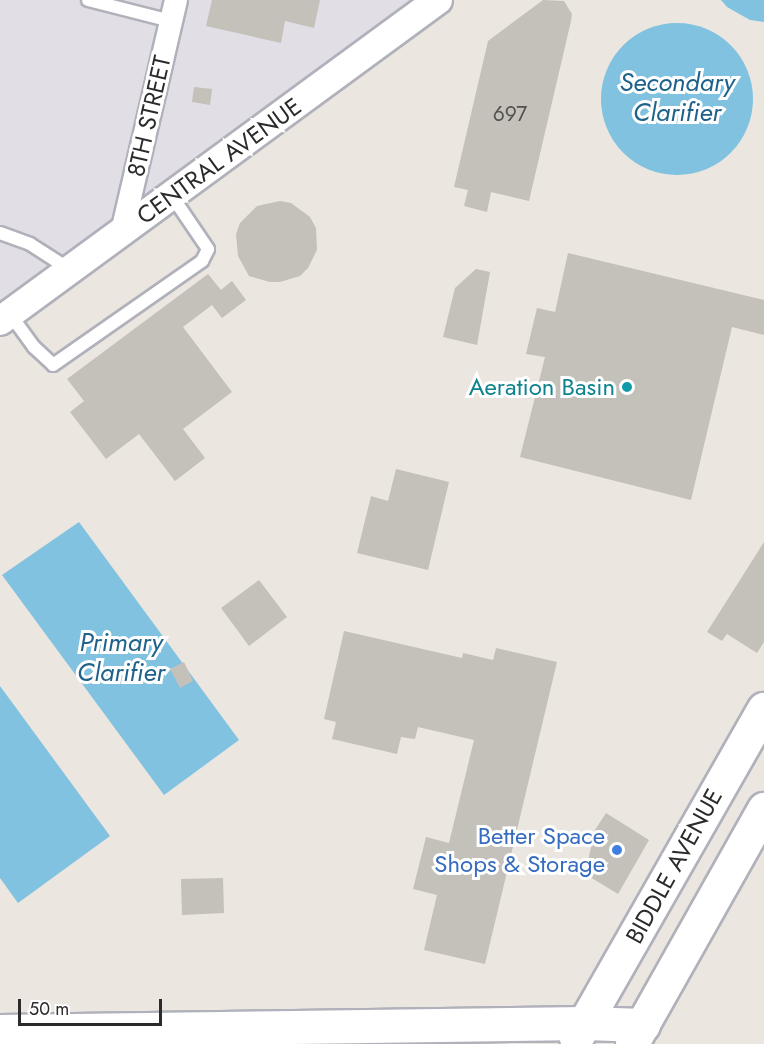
<!DOCTYPE html>
<html>
<head>
<meta charset="utf-8">
<style>
	body { margin:0 }
	#map { position:relative; width:764px; height:1044px; overflow:hidden; background:#ebe6df; font-family:Jost,sans-serif }
	div>[style] { position:absolute }
	.industrial>* { inset:0; background:#e1dfe5 }
	.water>* { inset:0; background:#80c2e0 }
	.round { border-radius:50% }
	.building>* { inset:0; background:#c4c0ba }
	.roads { filter:drop-shadow(2px 0 #b0b1ba) drop-shadow(-2px 0 #b0b1ba) drop-shadow(0 2px #b0b1ba) drop-shadow(0 -2px #b0b1ba) }
	.service>* { height:12px; margin:-6px; padding:0 6px; transform-origin:6px; border-radius:6px; background:#fff }
	.minor>* { height:22px; margin:-11px; padding:0 11px; transform-origin:11px; border-radius:11px; background:#fff }
	.tertiary>* { height:28px; margin:-14px; padding:0 14px; transform-origin:14px; border-radius:14px; background:#fff }
	.secondary>* { height:33px; margin:-16.5px; padding:0 16.5px; transform-origin:16.5px; border-radius:16.5px; background:#fff }
	.dots>* { width:16px; height:16px; translate:-50% -50%; box-sizing:border-box; border:3px solid #fff; border-radius:50% }
	span { translate:-50% -50%; white-space:nowrap; text-align:center; line-height:1.15; -webkit-text-stroke:6px #fff; paint-order:stroke }
	.number-label { font-size:21px; color:#51504f }
	.number-label span { -webkit-text-stroke-width:0 }
	.street-label { font-size:24px; color:#2b2b2b }
	.culture-label { font-size:24px; color:#0d838f }
	.right { translate:-100% -50%; text-align:right }
	.shop-label { font-size:24px; color:#366cbe }
	.water-label { font-size:26px; color:#1e628c; font-style:italic }
	.scale { position:absolute; left:18px; top:999px; width:144px; height:27px; box-sizing:border-box; border:3px solid #2b2b2b; border-top:0; padding-left:8px; font-size:18px; line-height:21px; white-space:nowrap; color:#2b2b2b; -webkit-text-stroke:4px #fff; paint-order:stroke }
</style>
</head>
<body>
<div id="map">
	<div class="industrial">
		<div style="clip-path:polygon(0 0,438px 0,0 321px)"></div>
	</div>
	<div class="water">
		<div style="clip-path:polygon(721px 0,764px 0,764px 22px,750px 20px,727px 7px)"></div>
		<div class="round" style="left:601px;top:23px;width:152px;height:152px"></div>
		<div style="clip-path:polygon(79px 522px,239px 740px,164px 795px,2px 575px)"></div>
		<div style="clip-path:polygon(0 686px,110px 836px,18px 903px,0 878px)"></div>
	</div>
	<div class="building">
		<div style="clip-path:polygon(212px 0,320px 0,314px 28px,285px 21px,281px 43px,206px 26px)"></div>
		<div style="clip-path:polygon(543px 0,564px 1px,572px 14px,571px 21px,529px 201px,491px 192px,487px 212px,464px 206px,468px 190px,454px 187px,488px 41px)"></div>
		<div style="clip-path:polygon(194px 87px,212px 89px,210px 105px,192px 102px)"></div>
		<div style="clip-path:polygon(280px 201px,291px 203px,310px 217px,316px 228px,317px 250px,308px 268px,300px 276px,280px 282px,270px 282px,249px 276px,238px 256px,236px 234px,240px 223px,257px 206px)"></div>
		<div style="clip-path:polygon(568px 253px,764px 300px,764px 335px,732px 327px,691px 500px,520px 457px,545px 357px,526px 354px,537px 308px,555px 312px)"></div>
		<div style="clip-path:polygon(476px 269px,490px 272px,477px 345px,443px 337px,455px 288px)"></div>
		<div style="clip-path:polygon(208px 274px,221px 290px,232px 281px,246px 300px,222px 318px,212px 305px,183px 327px,232px 392px,183px 429px,205px 458px,175px 481px,139px 434px,106px 459px,70px 412px,84px 401px,67px 379px)"></div>
		<div style="clip-path:polygon(396px 469px,449px 482px,428px 570px,357px 553px,371px 496px,388px 501px)"></div>
		<div style="clip-path:polygon(764px 542px,764px 642px,757px 653px,727px 634px,722px 641px,707px 632px)"></div>
		<div style="clip-path:polygon(259px 580px,287px 617px,249px 646px,221px 608px)"></div>
		<div style="clip-path:polygon(344px 631px,462px 658px,463px 653px,493px 660px,496px 648px,557px 662px,485px 964px,424px 950px,437px 895px,413px 889px,426px 837px,449px 843px,474px 740px,418px 727px,415px 739px,401px 737px,397px 754px,332px 739px,336px 722px,324px 719px)"></div>
		<div style="clip-path:polygon(184px 662px,193px 681px,180px 688px,170px 669px)"></div>
		<div style="clip-path:polygon(606px 813px,649px 840px,618px 894px,585px 874px,595px 830px)"></div>
		<div style="clip-path:polygon(223px 878px,224px 913px,182px 915px,181px 879px)"></div>
	</div>
	<div class="roads">
		<div class="service">
			<div style="left:88px;top:0;width:86px;rotate:14.2deg"></div>
			<div style="left:0;top:233px;width:32px;rotate:20deg"></div>
			<div style="left:30px;top:244px;width:46px;rotate:32.7deg"></div>
			<div style="left:10px;top:314px;width:41px;rotate:54deg"></div>
			<div style="left:34px;top:347px;width:26px;rotate:43deg"></div>
			<div style="left:53px;top:365px;width:182px;rotate:-34.9deg"></div>
			<div style="left:202px;top:261px;width:13px;rotate:-63deg"></div>
			<div style="left:208px;top:249px;width:64px;rotate:-124.2deg"></div>
		</div>
		<div class="minor">
			<div style="left:122px;top:232px;width:238px;rotate:-76.9deg"></div>
		</div>
		<div class="tertiary">
			<div style="left:0;top:321px;width:543px;rotate:-36.24deg"></div>
		</div>
		<div class="secondary">
			<div style="left:0;top:1031px;width:585px;rotate:-0.78deg"></div>
			<div style="left:585px;top:1023px;width:58px;rotate:2deg"></div>
			<div style="left:576px;top:1038px;width:379px;rotate:-60.3deg"></div>
			<div style="left:632px;top:1043px;width:269px;rotate:-60.6deg"></div>
		</div>
	</div>
	<div class="dots">
		<div style="left:627px;top:387px;background:#0f9aa8"></div>
		<div style="left:617px;top:850px;background:#3f7fe0"></div>
	</div>
	<div class="number-label">
		<span style="left:510px;top:114px">697</span>
	</div>
	<div class="street-label">
		<span style="left:149px;top:116px;rotate:-77deg">8TH STREET</span>
		<span style="left:219px;top:161px;rotate:-36deg">CENTRAL AVENUE</span>
		<span style="left:674px;top:866px;rotate:-61deg">BIDDLE AVENUE</span>
	</div>
	<div class="culture-label">
		<span class="right" style="left:615px;top:387px">Aeration Basin</span>
	</div>
	<div class="shop-label">
		<span class="right" style="left:605px;top:850px">Better Space<br>Shops &amp; Storage</span>
	</div>
	<div class="water-label">
		<span style="left:677px;top:98px">Secondary<br>Clarifier</span>
		<span style="left:121px;top:658px">Primary<br>Clarifier</span>
	</div>
	<div class="scale">50 m</div>
</div>
</body>
</html>
